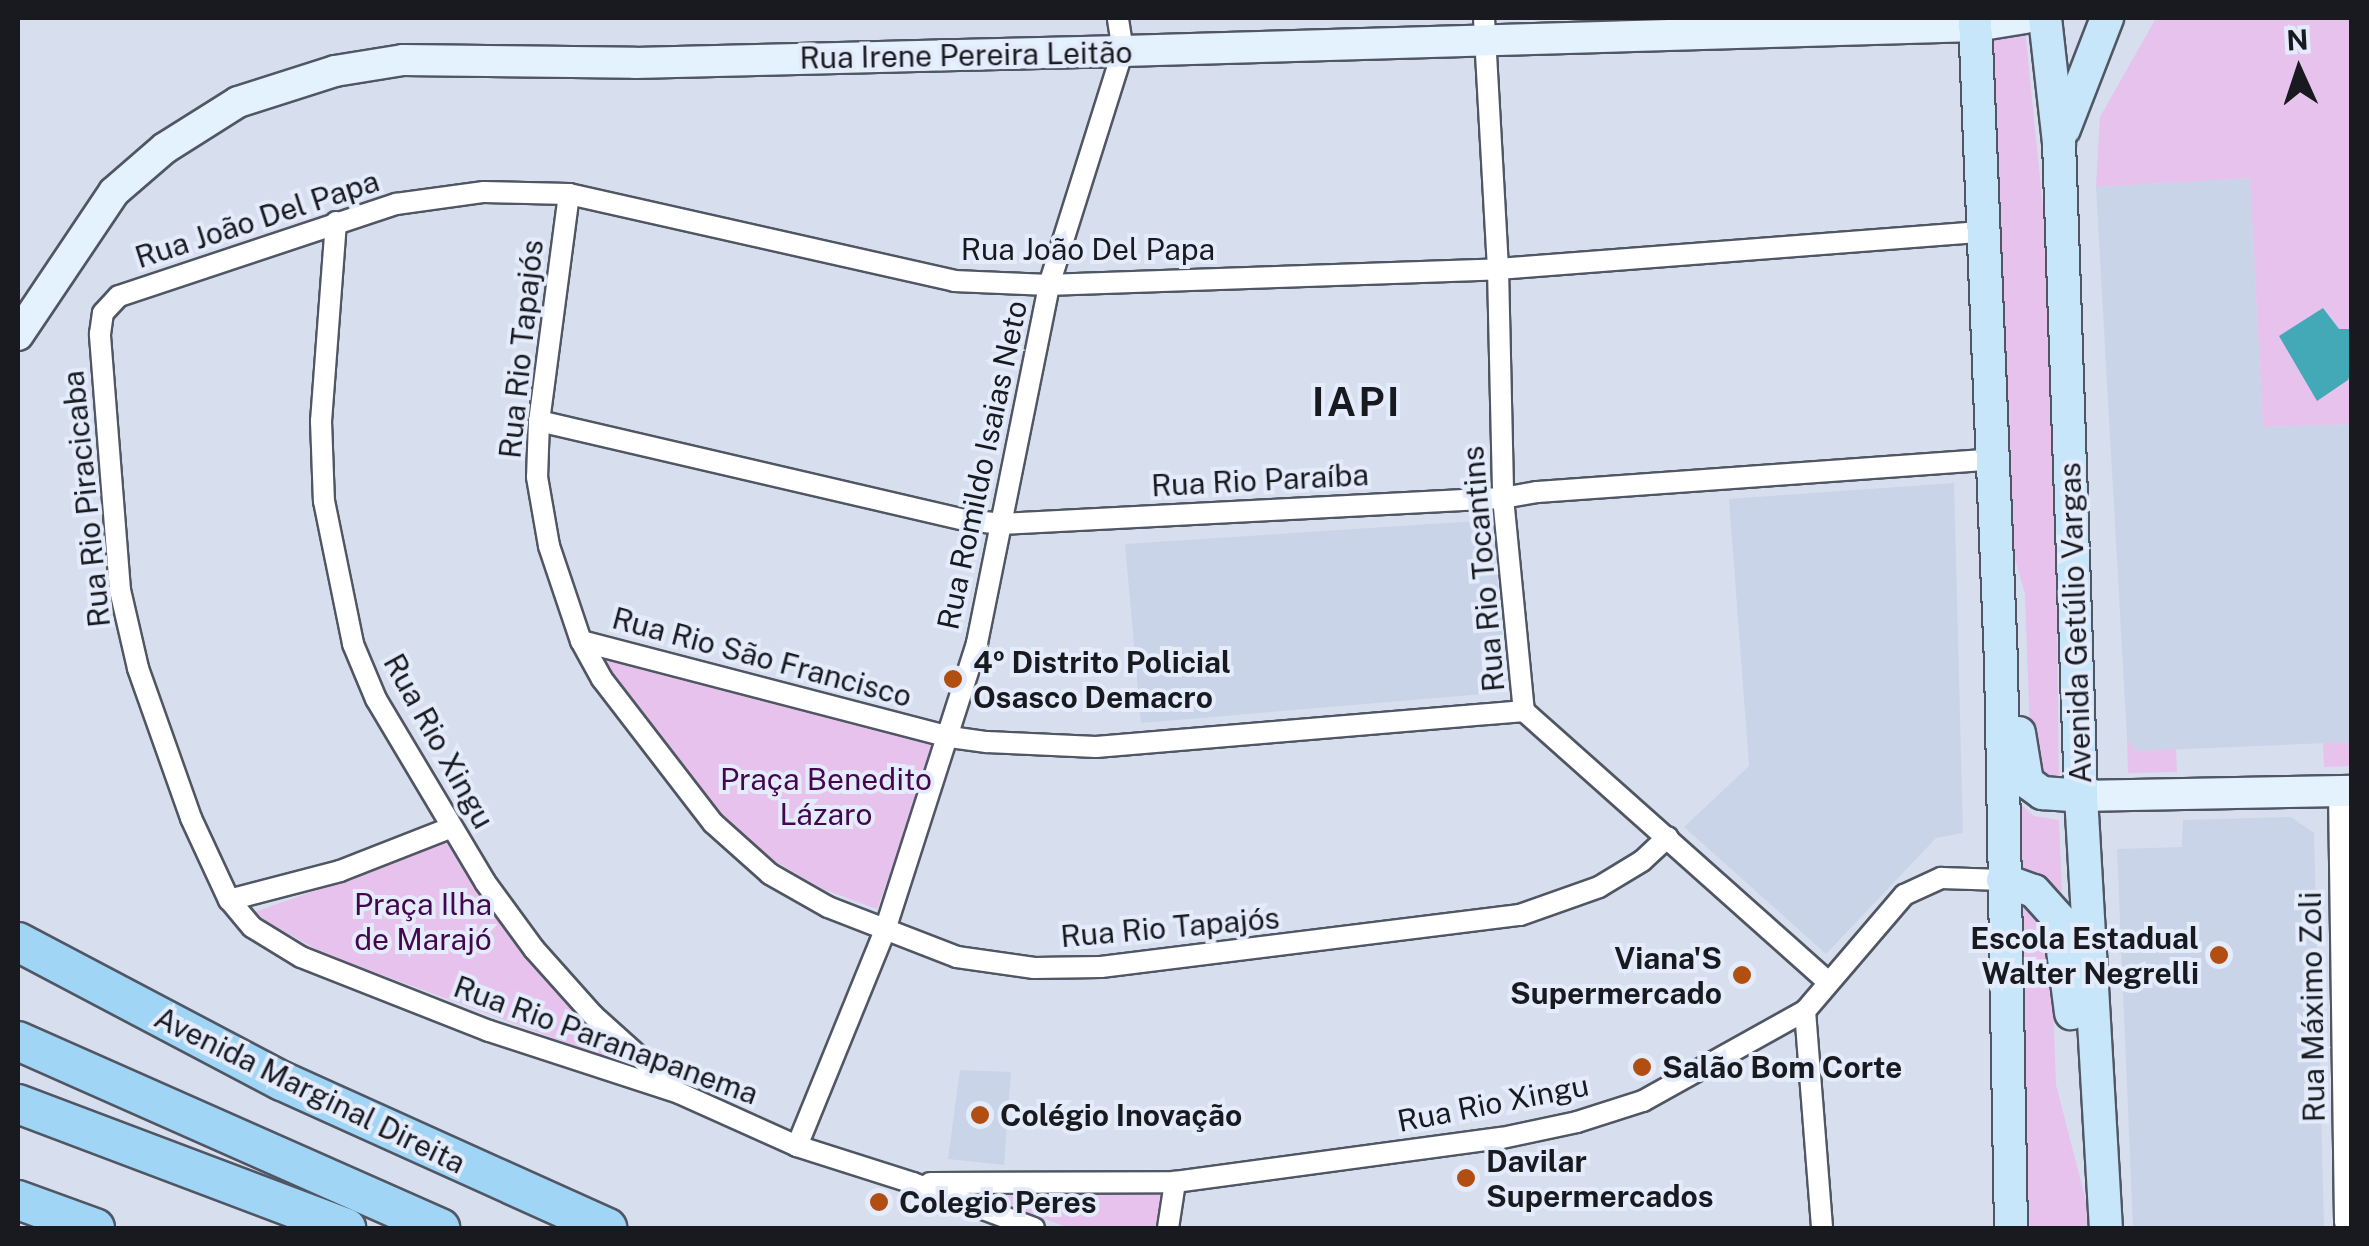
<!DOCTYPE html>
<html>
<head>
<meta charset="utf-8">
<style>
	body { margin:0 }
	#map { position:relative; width:2369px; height:1246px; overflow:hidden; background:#d7dfee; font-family:"Public Sans",sans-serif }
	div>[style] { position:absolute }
	.built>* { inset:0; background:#c9d4e9 }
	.green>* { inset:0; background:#e6c2ec }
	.water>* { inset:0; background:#43a9b6 }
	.roads { filter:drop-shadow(2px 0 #505663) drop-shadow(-2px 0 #505663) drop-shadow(0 2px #505663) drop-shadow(0 -2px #505663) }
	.street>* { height:20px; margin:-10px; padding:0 10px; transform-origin:10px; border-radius:10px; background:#fff }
	.secondary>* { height:30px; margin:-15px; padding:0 15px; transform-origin:15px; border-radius:15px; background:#e3f2fc }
	.primary>* { height:32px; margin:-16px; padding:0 16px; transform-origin:16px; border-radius:16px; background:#c7e6f9 }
	.highway>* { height:38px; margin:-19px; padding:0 19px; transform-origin:19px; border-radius:19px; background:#a1d5f5 }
	.dots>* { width:28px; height:28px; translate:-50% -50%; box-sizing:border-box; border:5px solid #e4ecfb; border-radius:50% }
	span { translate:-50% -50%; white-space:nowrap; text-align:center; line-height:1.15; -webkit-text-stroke:8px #e4ecfb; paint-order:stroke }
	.street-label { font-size:30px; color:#181a20 }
	.poi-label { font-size:30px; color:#181a20; font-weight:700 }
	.left { translate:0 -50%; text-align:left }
	.right { translate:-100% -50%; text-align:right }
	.park-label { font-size:30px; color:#43074e }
	.district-label { font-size:40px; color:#181a20; font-weight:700; letter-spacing:2.5px }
	.frame { position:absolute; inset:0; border:20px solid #181a20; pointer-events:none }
	.north { position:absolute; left:2249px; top:20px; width:100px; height:100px; -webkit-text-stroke:8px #e4ecfb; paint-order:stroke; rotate:357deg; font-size:28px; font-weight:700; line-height:40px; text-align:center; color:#181a20 }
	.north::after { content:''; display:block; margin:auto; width:35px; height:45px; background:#181a20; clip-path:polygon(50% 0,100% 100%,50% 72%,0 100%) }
</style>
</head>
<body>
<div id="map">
	<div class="built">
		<div style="clip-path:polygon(2250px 178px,2263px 427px,2351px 424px,2351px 742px,2136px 751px,2127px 738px,2096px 187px)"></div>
		<div style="clip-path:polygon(1954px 483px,1963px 833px,1936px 838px,1826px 954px,1684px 827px,1749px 766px,1729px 499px)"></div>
		<div style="clip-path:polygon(1492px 520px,1507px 692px,1141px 723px,1125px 544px)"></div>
		<div style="clip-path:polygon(2291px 817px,2314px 833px,2324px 1228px,2133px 1228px,2117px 849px,2182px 847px,2183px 820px)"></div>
		<div style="clip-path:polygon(960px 1070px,1011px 1072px,1004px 1165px,948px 1159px)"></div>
	</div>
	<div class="green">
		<div style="clip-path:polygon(2156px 18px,2351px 18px,2351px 424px,2263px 427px,2250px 178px,2096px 187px,2100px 117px)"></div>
		<div style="clip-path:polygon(2025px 29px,2043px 208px,2056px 541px,2059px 786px,2042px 779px,2030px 735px,2025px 594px,2010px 542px,1991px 36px)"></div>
		<div style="clip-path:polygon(592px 649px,939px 742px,877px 909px,823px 889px,773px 860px,713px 806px)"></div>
		<div style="clip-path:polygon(2127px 738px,2136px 751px,2176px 749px,2177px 772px,2128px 773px)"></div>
		<div style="clip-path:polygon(2351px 742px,2351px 766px,2324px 767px,2323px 743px)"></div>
		<div style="clip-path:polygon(2017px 801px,2034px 816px,2059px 820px,2062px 892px,2041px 877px,2019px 873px)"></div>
		<div style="clip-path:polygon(454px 837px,651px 1074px,323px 953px,252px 913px,391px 864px)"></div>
		<div style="clip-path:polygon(2036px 907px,2050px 924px,2056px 1085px,2086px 1201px,2087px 1228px,2019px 1228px,2017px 916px,2024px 908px)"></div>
		<div style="clip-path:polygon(1165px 1191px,1159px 1228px,1069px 1228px,984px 1196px)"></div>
	</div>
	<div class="water">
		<div style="clip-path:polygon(2323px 308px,2339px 329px,2351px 329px,2351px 371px,2348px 380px,2317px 401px,2279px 336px)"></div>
	</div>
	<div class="roads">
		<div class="street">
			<div style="left:1484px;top:18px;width:251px;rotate:86.8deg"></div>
			<div style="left:1498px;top:269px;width:229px;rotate:88.7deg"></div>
			<div style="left:1503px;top:498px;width:214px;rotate:84.4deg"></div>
			<div style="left:1524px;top:711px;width:406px;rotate:41.7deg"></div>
			<div style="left:569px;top:194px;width:229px;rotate:97.5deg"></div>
			<div style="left:539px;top:421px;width:56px;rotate:92deg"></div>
			<div style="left:537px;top:477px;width:70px;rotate:80.1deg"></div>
			<div style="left:549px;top:546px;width:100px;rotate:71.4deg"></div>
			<div style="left:581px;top:641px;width:43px;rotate:61.1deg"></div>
			<div style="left:602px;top:679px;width:182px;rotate:52.4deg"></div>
			<div style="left:713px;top:823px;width:76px;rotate:41.8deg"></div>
			<div style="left:770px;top:874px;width:67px;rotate:29.6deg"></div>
			<div style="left:828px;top:907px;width:138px;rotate:21.2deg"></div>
			<div style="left:957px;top:957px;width:78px;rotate:8.1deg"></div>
			<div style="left:1034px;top:968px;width:67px;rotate:-0.9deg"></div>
			<div style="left:1101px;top:967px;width:422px;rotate:-7.1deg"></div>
			<div style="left:1520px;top:915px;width:84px;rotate:-19.5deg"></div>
			<div style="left:1599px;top:887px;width:50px;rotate:-31.2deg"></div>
			<div style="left:1642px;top:861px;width:35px;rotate:-43deg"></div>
			<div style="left:336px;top:222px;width:200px;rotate:94.3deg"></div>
			<div style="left:321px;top:421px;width:80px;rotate:87.9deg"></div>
			<div style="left:324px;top:501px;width:146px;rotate:78.5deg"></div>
			<div style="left:353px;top:644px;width:60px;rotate:67.3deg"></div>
			<div style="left:376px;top:699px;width:213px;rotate:59.2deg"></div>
			<div style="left:485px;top:882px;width:83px;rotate:53.8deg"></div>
			<div style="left:534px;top:949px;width:89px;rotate:48.2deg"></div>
			<div style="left:593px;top:1015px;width:108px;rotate:42deg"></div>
			<div style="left:539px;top:421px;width:437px;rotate:13.1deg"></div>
			<div style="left:965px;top:520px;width:36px;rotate:6deg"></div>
			<div style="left:1001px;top:524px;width:503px;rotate:-2.96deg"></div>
			<div style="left:1503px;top:498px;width:35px;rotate:-10deg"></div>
			<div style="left:1537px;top:492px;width:459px;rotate:-4.1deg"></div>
			<div style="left:581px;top:641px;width:381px;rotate:14.6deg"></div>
			<div style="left:950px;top:737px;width:37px;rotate:8deg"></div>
			<div style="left:987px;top:742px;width:109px;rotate:2.6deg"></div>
			<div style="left:1096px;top:747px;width:430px;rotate:-4.8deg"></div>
			<div style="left:2339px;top:791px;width:432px;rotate:89.2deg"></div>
			<div style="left:229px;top:900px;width:115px;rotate:-14.6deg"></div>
			<div style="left:340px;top:871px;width:118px;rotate:-21.4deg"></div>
			<div style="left:1805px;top:1011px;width:218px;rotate:85.5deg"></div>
			<div style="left:797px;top:1146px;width:233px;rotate:-67.8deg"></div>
			<div style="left:885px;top:930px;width:301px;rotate:-72.2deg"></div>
			<div style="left:977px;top:643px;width:365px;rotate:-78.6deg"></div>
			<div style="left:1049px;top:285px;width:245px;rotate:-72.5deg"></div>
			<div style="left:1123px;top:51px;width:33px;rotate:-99deg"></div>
			<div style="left:930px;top:1183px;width:245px;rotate:-0.2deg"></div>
			<div style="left:1175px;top:1182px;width:330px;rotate:-7.7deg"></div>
			<div style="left:1502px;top:1138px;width:77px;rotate:-12deg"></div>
			<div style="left:1577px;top:1122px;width:69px;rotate:-17.7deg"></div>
			<div style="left:1643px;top:1101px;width:185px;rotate:-29.1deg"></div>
			<div style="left:1805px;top:1011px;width:153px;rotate:-49.5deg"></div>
			<div style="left:1904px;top:895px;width:41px;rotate:-24.7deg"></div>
			<div style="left:1941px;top:878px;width:62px;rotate:1.8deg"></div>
			<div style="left:1034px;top:1228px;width:129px;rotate:-159.6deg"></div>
			<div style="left:913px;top:1183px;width:122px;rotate:-162.3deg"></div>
			<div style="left:797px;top:1146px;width:129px;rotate:-155.8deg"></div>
			<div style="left:679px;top:1093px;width:200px;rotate:-161.9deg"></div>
			<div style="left:489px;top:1031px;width:202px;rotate:-158.5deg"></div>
			<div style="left:301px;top:957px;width:57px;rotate:-148.5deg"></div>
			<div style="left:252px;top:927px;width:35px;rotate:-130deg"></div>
			<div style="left:229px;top:900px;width:90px;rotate:-114.9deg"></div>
			<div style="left:191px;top:818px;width:159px;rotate:-109.5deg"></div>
			<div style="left:138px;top:668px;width:80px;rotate:-103deg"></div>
			<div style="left:120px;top:590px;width:257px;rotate:-94.5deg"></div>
			<div style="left:100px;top:334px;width:21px;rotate:-82deg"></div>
			<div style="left:103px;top:313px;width:23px;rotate:-47deg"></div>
			<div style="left:119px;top:296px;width:292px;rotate:-18.4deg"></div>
			<div style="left:396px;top:204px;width:89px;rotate:-7.8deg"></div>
			<div style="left:484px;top:192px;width:85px;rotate:1.3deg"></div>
			<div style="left:569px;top:194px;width:395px;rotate:12.7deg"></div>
			<div style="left:954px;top:281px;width:95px;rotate:2.4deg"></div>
			<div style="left:1049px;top:285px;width:449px;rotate:-2deg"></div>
			<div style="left:1498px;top:269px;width:487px;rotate:-4.4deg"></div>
			<div style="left:1168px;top:1228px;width:47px;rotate:-81.3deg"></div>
		</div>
		<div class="secondary">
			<div style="left:18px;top:335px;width:172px;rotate:-56.1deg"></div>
			<div style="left:114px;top:192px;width:67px;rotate:-40.8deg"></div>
			<div style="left:165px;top:148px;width:86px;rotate:-32.2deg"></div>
			<div style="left:238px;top:102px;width:102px;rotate:-17.7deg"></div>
			<div style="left:335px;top:71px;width:69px;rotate:-9.2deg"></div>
			<div style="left:403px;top:60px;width:232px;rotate:0.7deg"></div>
			<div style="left:635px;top:63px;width:488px;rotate:-1.4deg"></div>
			<div style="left:1123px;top:51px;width:853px;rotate:-1.68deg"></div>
			<div style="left:1976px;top:26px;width:50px;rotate:-9.3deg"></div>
			<div style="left:2081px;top:796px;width:271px;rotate:-1.1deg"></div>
		</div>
		<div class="primary">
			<div style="left:1975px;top:18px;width:645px;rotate:87.69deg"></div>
			<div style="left:2001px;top:662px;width:566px;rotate:88.99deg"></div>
			<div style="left:2045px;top:18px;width:125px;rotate:83.6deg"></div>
			<div style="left:2059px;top:142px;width:654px;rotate:88.07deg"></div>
			<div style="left:2081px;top:796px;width:433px;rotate:86.7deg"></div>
			<div style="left:2064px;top:129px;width:119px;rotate:-68.8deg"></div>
			<div style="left:2019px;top:733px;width:50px;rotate:80.7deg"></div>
			<div style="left:2027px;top:782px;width:19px;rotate:36deg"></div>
			<div style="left:2042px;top:793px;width:39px;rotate:4deg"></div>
			<div style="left:2003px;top:880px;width:33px;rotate:20deg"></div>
			<div style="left:2034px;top:891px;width:38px;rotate:48deg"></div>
			<div style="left:2059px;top:919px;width:95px;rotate:82.7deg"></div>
		</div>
		<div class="highway">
			<div style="left:18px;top:942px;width:298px;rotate:27.8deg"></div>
			<div style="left:282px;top:1081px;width:357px;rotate:24.3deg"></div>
			<div style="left:18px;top:1041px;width:462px;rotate:23.9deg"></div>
			<div style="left:18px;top:1104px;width:351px;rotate:20.7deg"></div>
			<div style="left:18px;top:1200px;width:82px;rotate:20deg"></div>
		</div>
	</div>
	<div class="dots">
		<div style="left:953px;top:679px;background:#b14f13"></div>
		<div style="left:2219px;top:955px;background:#b14f13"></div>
		<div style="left:1742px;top:975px;background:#b14f13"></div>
		<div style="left:1642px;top:1067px;background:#b14f13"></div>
		<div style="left:980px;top:1115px;background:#b14f13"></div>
		<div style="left:1466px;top:1178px;background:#b14f13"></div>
		<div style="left:879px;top:1202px;background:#b14f13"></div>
	</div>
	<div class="street-label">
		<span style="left:966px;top:55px;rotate:-1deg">Rua Irene Pereira Leitão</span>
		<span style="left:257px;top:219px;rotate:-18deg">Rua João Del Papa</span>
		<span style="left:1088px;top:249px">Rua João Del Papa</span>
		<span style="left:521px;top:349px;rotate:-84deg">Rua Rio Tapajós</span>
		<span style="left:982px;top:465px;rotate:-78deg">Rua Romildo Isaias Neto</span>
		<span style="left:1260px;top:480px;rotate:-3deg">Rua Rio Paraíba</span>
		<span style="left:86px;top:499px;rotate:-96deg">Rua Rio Piracicaba</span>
		<span style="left:1483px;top:569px;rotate:-95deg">Rua Rio Tocantins</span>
		<span style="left:2075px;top:623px;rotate:-92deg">Avenida Getúlio Vargas</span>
		<span style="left:762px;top:657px;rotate:15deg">Rua Rio São Francisco</span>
		<span style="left:439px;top:741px;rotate:61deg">Rua Rio Xingu</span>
		<span style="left:1170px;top:927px;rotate:-5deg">Rua Rio Tapajós</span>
		<span style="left:2312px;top:1007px;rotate:-91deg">Rua Máximo Zoli</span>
		<span style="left:606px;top:1040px;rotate:20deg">Rua Rio Paranapanema</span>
		<span style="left:310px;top:1090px;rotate:26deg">Avenida Marginal Direita</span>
		<span style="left:1493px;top:1103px;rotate:-11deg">Rua Rio Xingu</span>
	</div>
	<div class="poi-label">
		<span class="left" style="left:973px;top:679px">4º Distrito Policial<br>Osasco Demacro</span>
		<span class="right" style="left:2199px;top:955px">Escola Estadual<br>Walter Negrelli</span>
		<span class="right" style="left:1722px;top:975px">Viana'S<br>Supermercado</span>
		<span class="left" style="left:1662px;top:1067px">Salão Bom Corte</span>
		<span class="left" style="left:1000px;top:1115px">Colégio Inovação</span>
		<span class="left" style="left:1486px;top:1178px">Davilar<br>Supermercados</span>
		<span class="left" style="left:899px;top:1202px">Colegio Peres</span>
	</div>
	<div class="park-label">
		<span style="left:826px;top:796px">Praça Benedito<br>Lázaro</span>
		<span style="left:423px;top:921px">Praça Ilha<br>de Marajó</span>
	</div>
	<div class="district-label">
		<span style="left:1357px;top:402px">IAPI</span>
	</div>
	<div class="frame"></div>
	<div class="north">N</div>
</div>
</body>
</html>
